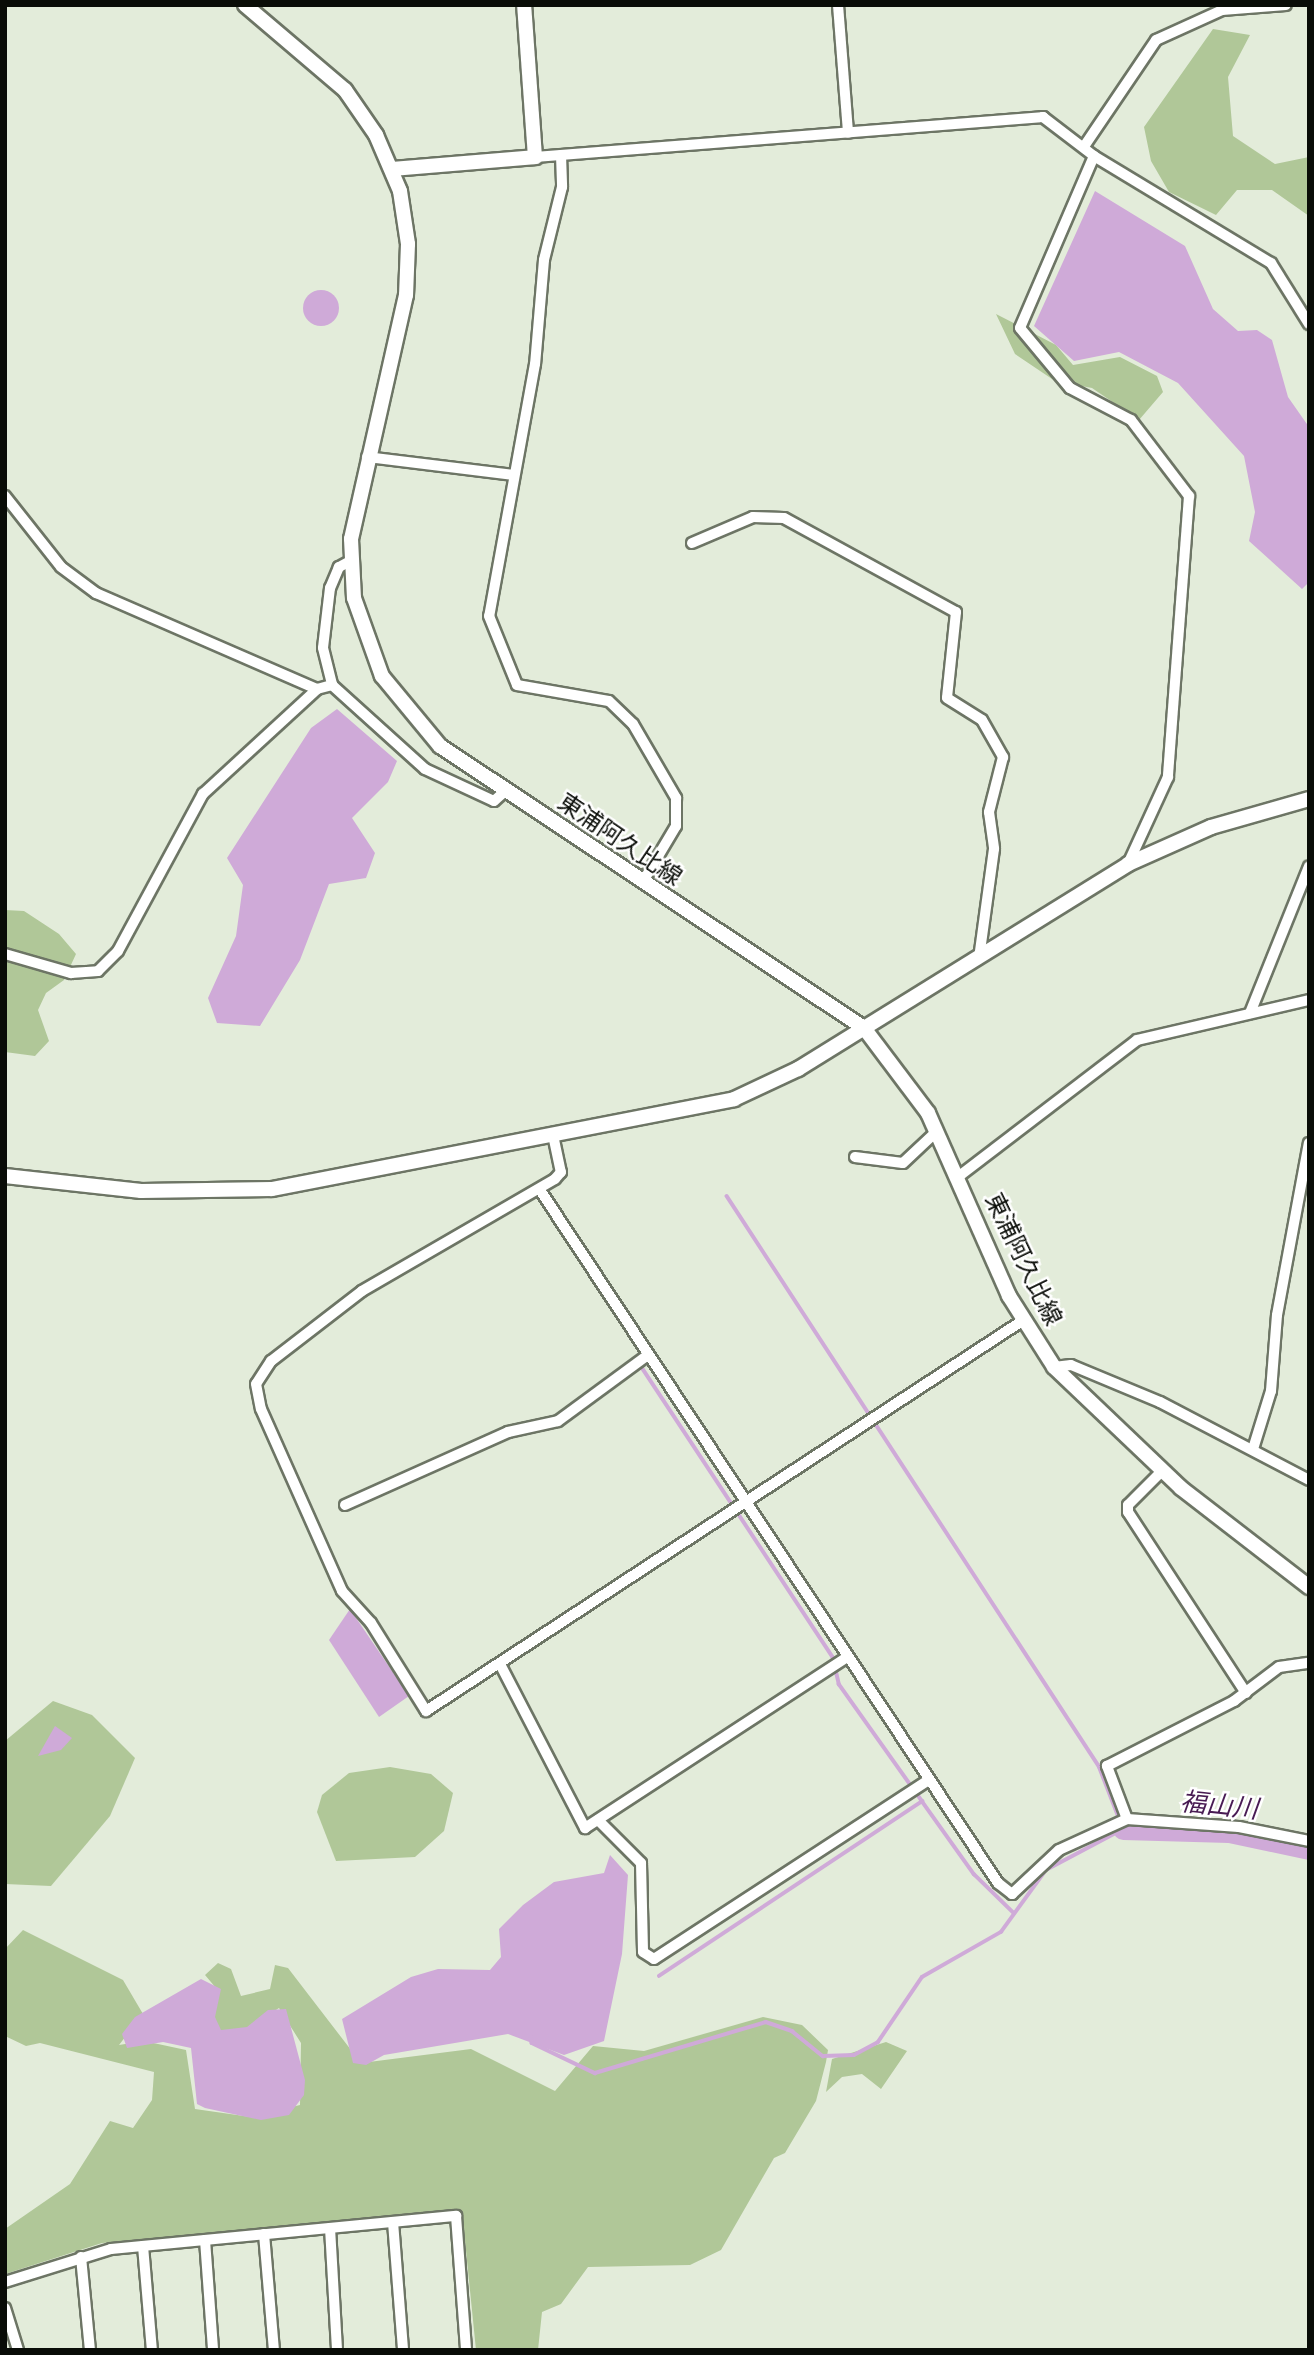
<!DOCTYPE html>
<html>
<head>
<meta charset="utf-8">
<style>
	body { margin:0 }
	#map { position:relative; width:1314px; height:2355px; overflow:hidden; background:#e3ecda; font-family:"Alegreya Sans","Noto Sans JP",sans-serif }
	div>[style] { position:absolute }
	.green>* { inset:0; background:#b0c798 }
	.water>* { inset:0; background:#cfaad8 }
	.round { border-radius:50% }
	.stream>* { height:3.5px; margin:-1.75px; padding:0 1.75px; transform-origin:1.75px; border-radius:1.75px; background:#cfaad8 }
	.river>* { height:21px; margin:-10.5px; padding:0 10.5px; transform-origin:10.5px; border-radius:10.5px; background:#cfaad8 }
	.roads { filter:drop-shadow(2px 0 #6d7565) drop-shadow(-2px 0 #6d7565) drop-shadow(0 2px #6d7565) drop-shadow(0 -2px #6d7565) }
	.street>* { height:10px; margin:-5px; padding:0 5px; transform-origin:5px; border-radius:5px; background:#fff }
	.secondary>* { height:14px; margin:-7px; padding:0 7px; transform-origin:7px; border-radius:7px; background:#fff }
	span { translate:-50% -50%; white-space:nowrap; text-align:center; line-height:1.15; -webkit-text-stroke:5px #fff; paint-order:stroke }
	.street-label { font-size:24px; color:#090c07 }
	.water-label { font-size:26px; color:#481b53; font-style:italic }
	.frame { position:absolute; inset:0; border:7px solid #090c07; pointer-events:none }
</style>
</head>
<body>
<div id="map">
	<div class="green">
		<div style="clip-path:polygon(1213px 29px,1250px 35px,1228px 77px,1233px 136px,1275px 164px,1309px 157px,1309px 216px,1272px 190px,1237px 190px,1216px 215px,1169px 192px,1151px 161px,1144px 127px)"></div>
		<div style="clip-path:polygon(996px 314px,1056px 345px,1073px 365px,1120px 357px,1157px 376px,1163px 392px,1139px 420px,1092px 388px,1055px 381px,1015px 354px)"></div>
		<div style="clip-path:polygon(5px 910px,24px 911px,59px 934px,76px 954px,64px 980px,46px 993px,38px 1010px,49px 1041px,35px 1056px,5px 1052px)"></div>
		<div style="clip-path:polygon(53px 1701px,92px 1715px,135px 1758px,110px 1816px,51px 1886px,5px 1884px,5px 1741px)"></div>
		<div style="clip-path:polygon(390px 1767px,431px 1774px,453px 1793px,444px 1831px,415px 1857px,336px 1861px,317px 1812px,322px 1795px,349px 1773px)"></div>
		<div style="clip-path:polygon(23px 1930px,123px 1980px,143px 2014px,119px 2045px,144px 2041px,186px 2050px,195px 2109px,251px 2117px,300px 2105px,301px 2043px,279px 2008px,247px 2029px,218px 2032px,211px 2010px,216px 1988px,205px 1975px,218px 1963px,231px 1969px,241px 1996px,270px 1989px,275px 1965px,288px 1968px,361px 2063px,471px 2049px,555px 2091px,593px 2046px,644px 2051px,763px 2017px,802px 2025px,828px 2050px,826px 2062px,816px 2101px,785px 2153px,774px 2158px,721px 2250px,690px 2265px,588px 2267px,561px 2304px,542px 2312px,538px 2350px,476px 2350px,462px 2211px,102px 2243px,5px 2274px,5px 2229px,70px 2184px,110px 2121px,133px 2128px,152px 2100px,154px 2072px,40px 2043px,26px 2046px,5px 2036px,5px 1949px)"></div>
		<div style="clip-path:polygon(886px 2042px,907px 2051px,881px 2089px,862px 2074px,842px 2077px,826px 2092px,832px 2059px)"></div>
	</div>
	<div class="water">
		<div style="clip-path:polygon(1095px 191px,1185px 246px,1213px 309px,1238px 331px,1257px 330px,1272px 340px,1288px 397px,1309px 427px,1309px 582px,1302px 589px,1249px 541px,1255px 512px,1244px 456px,1178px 383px,1119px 352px,1074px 361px,1034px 326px)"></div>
		<div class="round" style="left:303px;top:290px;width:36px;height:36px"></div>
		<div style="clip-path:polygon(337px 709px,397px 761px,388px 782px,352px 818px,375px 853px,366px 878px,329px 884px,300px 960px,260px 1026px,217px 1023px,208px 998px,236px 936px,243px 885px,227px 858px,311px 728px)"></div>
		<div style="clip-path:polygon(350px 1609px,409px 1696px,379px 1717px,329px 1640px)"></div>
		<div style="clip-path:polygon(55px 1726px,72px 1738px,61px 1750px,38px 1756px)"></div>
		<div style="clip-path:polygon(610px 1855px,628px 1875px,622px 1954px,604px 2041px,564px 2055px,508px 2034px,384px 2055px,366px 2065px,353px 2063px,342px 2019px,411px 1977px,438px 1969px,490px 1970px,501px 1957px,499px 1929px,523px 1905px,554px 1882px,604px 1873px)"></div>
		<div style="clip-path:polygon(201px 1979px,221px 1989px,215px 2017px,221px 2030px,247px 2027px,268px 2010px,286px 2009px,305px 2080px,304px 2095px,289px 2115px,261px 2120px,205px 2108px,197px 2104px,191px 2048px,163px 2042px,127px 2048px,122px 2034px,135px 2017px)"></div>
	</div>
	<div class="stream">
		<div style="left:643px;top:1369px;width:345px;rotate:56.6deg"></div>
		<div style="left:833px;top:1657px;width:28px;rotate:77deg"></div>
		<div style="left:839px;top:1684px;width:143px;rotate:54.6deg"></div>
		<div style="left:659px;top:1976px;width:316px;rotate:-33.6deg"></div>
		<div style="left:922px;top:1801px;width:90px;rotate:54.5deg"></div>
		<div style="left:974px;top:1874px;width:56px;rotate:44.3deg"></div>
		<div style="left:531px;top:2037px;width:6px;rotate:81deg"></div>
		<div style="left:532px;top:2043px;width:70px;rotate:25.5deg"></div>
		<div style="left:595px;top:2073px;width:178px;rotate:-16.6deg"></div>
		<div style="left:766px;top:2022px;width:28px;rotate:19deg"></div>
		<div style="left:792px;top:2031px;width:40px;rotate:39deg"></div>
		<div style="left:823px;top:2056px;width:31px;rotate:-2deg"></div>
		<div style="left:854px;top:2055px;width:27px;rotate:-28deg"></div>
		<div style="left:878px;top:2042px;width:78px;rotate:-55.9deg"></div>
		<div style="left:922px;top:1977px;width:91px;rotate:-29.7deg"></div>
		<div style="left:1001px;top:1932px;width:77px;rotate:-54deg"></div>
		<div style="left:1046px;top:1870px;width:87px;rotate:-28deg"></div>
		<div style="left:1123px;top:1829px;width:66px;rotate:-111.2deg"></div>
		<div style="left:1099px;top:1767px;width:681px;rotate:-123.13deg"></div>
	</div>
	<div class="river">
		<div style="left:1123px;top:1829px;width:106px;rotate:1.6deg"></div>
		<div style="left:1229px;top:1832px;width:82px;rotate:12deg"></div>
	</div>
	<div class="roads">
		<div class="street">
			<div style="left:838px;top:5px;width:128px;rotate:85.5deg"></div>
			<div style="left:1085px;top:145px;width:127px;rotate:-55.9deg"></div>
			<div style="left:1156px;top:40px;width:72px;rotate:-24.4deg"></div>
			<div style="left:1222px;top:10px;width:64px;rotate:-4.5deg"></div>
			<div style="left:561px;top:155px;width:32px;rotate:88deg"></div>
			<div style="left:562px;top:187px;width:75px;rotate:103.9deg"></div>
			<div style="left:544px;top:260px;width:104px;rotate:94.9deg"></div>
			<div style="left:535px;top:364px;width:256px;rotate:100.3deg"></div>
			<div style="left:489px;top:616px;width:74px;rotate:67.9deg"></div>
			<div style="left:517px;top:685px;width:93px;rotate:9.9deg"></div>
			<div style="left:609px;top:701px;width:33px;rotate:44deg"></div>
			<div style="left:633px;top:724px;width:86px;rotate:59.8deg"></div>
			<div style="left:676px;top:798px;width:28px;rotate:90deg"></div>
			<div style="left:676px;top:826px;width:66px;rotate:120.8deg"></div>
			<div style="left:1094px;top:156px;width:187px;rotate:113.3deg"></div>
			<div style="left:1020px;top:328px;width:78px;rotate:50.2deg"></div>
			<div style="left:1070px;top:388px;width:69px;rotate:27.7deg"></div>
			<div style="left:1131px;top:420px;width:96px;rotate:52.7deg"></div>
			<div style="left:1189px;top:496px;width:282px;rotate:94.3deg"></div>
			<div style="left:1168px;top:777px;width:96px;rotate:114.7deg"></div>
			<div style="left:535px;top:157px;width:510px;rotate:-4.5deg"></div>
			<div style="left:1043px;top:117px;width:64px;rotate:37.4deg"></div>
			<div style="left:1094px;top:156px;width:207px;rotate:31.2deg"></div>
			<div style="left:1271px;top:263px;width:72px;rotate:58.1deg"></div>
			<div style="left:367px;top:457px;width:147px;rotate:7deg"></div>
			<div style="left:5px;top:496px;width:90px;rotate:51.7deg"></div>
			<div style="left:61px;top:567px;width:44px;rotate:36.6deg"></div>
			<div style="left:96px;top:593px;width:241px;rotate:23.5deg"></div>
			<div style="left:317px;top:689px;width:16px;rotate:-15deg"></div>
			<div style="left:692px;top:543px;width:66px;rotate:-23.1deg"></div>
			<div style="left:753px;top:517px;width:31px;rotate:2deg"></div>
			<div style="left:784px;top:518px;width:196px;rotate:28.7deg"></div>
			<div style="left:956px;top:612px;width:86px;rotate:96deg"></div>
			<div style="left:947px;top:698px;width:41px;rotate:32.2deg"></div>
			<div style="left:982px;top:720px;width:43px;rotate:60.4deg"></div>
			<div style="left:1003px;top:757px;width:57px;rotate:104.3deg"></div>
			<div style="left:989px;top:812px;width:37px;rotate:82deg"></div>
			<div style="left:994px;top:849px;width:110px;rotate:97.8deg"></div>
			<div style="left:350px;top:561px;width:13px;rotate:151deg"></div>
			<div style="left:339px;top:567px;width:23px;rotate:113deg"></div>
			<div style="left:330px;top:588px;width:60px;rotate:96.7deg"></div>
			<div style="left:323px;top:648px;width:38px;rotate:76deg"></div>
			<div style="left:332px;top:685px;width:125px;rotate:42.1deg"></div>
			<div style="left:425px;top:769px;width:76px;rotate:24.9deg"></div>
			<div style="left:494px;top:801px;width:15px;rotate:-42deg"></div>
			<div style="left:5px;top:954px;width:69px;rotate:16.1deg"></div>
			<div style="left:71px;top:973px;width:27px;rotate:-4deg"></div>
			<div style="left:98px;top:971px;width:28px;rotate:-45deg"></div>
			<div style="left:118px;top:951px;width:179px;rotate:-61.6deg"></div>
			<div style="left:203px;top:794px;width:155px;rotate:-42.6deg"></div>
			<div style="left:1250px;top:1013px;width:158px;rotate:-68.1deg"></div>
			<div style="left:553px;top:1135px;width:38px;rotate:78deg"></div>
			<div style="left:561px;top:1172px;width:9px;rotate:131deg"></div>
			<div style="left:555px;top:1179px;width:223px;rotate:149.9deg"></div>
			<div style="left:362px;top:1291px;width:115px;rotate:142.4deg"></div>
			<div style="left:271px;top:1361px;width:27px;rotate:123deg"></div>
			<div style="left:256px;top:1384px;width:25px;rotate:79deg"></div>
			<div style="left:261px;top:1409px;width:199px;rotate:66deg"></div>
			<div style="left:342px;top:1591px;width:43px;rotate:47.8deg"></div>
			<div style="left:371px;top:1623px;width:104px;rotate:58deg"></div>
			<div style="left:426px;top:1711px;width:712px;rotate:-33.2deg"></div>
			<div style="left:855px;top:1157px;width:48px;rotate:7.1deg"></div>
			<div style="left:903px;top:1163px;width:47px;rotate:-43.3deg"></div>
			<div style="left:958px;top:1177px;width:225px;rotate:-37.4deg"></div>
			<div style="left:1137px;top:1040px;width:177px;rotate:-13.1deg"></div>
			<div style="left:540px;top:1190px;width:831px;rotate:56.54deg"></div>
			<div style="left:998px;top:1883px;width:18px;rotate:38deg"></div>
			<div style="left:1012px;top:1894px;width:64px;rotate:-43.1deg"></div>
			<div style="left:1059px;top:1850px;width:75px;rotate:-24.5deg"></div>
			<div style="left:1127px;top:1819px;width:112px;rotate:4.1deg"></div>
			<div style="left:1239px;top:1827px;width:71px;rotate:11.3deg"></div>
			<div style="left:1054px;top:1367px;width:17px;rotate:-7deg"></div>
			<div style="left:1071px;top:1365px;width:96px;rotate:22.6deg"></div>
			<div style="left:1160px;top:1402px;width:168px;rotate:27.6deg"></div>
			<div style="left:1253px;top:1449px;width:61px;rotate:-72.8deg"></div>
			<div style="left:1271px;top:1391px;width:76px;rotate:-85.5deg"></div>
			<div style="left:1277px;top:1315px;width:175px;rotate:-79.5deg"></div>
			<div style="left:1162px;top:1471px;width:48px;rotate:135deg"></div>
			<div style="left:1128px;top:1505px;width:7px;rotate:90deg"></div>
			<div style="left:1128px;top:1512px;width:216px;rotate:56.9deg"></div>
			<div style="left:345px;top:1505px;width:179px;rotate:-24.1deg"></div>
			<div style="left:508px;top:1432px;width:51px;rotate:-12.4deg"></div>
			<div style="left:558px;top:1421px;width:112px;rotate:-36.3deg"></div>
			<div style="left:500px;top:1664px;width:185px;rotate:62.6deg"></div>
			<div style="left:585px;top:1828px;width:311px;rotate:-33.1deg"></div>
			<div style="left:1127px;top:1819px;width:57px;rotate:-110.7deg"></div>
			<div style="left:1107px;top:1766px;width:143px;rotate:-27.1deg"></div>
			<div style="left:1234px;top:1701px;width:56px;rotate:-37.1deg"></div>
			<div style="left:1279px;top:1667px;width:30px;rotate:-8deg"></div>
			<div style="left:598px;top:1820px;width:61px;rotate:45deg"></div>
			<div style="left:641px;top:1863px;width:89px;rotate:88.7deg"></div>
			<div style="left:643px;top:1952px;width:13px;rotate:32deg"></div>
			<div style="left:654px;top:1959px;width:326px;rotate:-33.1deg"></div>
			<div style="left:393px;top:2222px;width:128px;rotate:85.5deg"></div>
			<div style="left:330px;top:2228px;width:122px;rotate:86.7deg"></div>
			<div style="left:264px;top:2234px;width:116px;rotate:85.1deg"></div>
			<div style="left:205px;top:2240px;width:110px;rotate:85.8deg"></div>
			<div style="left:143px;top:2246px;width:104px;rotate:85.1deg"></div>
			<div style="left:81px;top:2257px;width:93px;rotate:84.5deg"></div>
			<div style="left:5px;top:2282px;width:111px;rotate:-17.3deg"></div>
			<div style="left:111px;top:2249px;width:347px;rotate:-5.5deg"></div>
			<div style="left:456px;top:2216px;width:134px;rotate:85.7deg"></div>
			<div style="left:5px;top:2308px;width:44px;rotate:72.8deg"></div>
		</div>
		<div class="secondary">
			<div style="left:245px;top:5px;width:131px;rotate:40.4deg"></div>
			<div style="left:345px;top:90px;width:55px;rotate:55.4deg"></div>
			<div style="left:376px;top:135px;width:61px;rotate:66.8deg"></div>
			<div style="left:400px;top:191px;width:54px;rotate:81.4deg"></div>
			<div style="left:408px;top:244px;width:51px;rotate:92.2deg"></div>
			<div style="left:406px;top:295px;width:250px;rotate:102.7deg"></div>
			<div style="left:351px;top:539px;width:59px;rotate:87.1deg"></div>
			<div style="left:354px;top:598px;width:83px;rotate:70.3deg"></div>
			<div style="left:382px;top:676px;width:91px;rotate:50.4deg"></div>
			<div style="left:440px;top:746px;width:509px;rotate:33.63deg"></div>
			<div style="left:864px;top:1028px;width:106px;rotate:53deg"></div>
			<div style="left:928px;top:1113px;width:200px;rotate:66.1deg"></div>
			<div style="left:1009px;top:1296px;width:84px;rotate:57.6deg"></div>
			<div style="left:1054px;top:1367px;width:175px;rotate:43.6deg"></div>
			<div style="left:1181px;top:1488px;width:162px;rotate:37.7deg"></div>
			<div style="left:393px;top:169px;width:143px;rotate:-4.8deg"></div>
			<div style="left:535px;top:157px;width:152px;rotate:-94.1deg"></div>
			<div style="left:5px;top:1176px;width:137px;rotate:6.3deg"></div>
			<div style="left:141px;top:1191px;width:131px;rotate:-0.9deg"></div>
			<div style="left:272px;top:1189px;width:471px;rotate:-11deg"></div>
			<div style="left:734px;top:1099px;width:71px;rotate:-25.1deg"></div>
			<div style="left:798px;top:1069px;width:388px;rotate:-31.8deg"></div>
			<div style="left:1128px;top:864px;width:91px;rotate:-24deg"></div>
			<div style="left:1211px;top:827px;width:102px;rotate:-15.9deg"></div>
		</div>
	</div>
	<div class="street-label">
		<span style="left:619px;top:841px;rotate:34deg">東浦阿久比線</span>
		<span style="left:1022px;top:1260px;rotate:64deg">東浦阿久比線</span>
	</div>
	<div class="water-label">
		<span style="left:1219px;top:1807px;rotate:6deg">福山川</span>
	</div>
	<div class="frame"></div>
</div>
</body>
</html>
